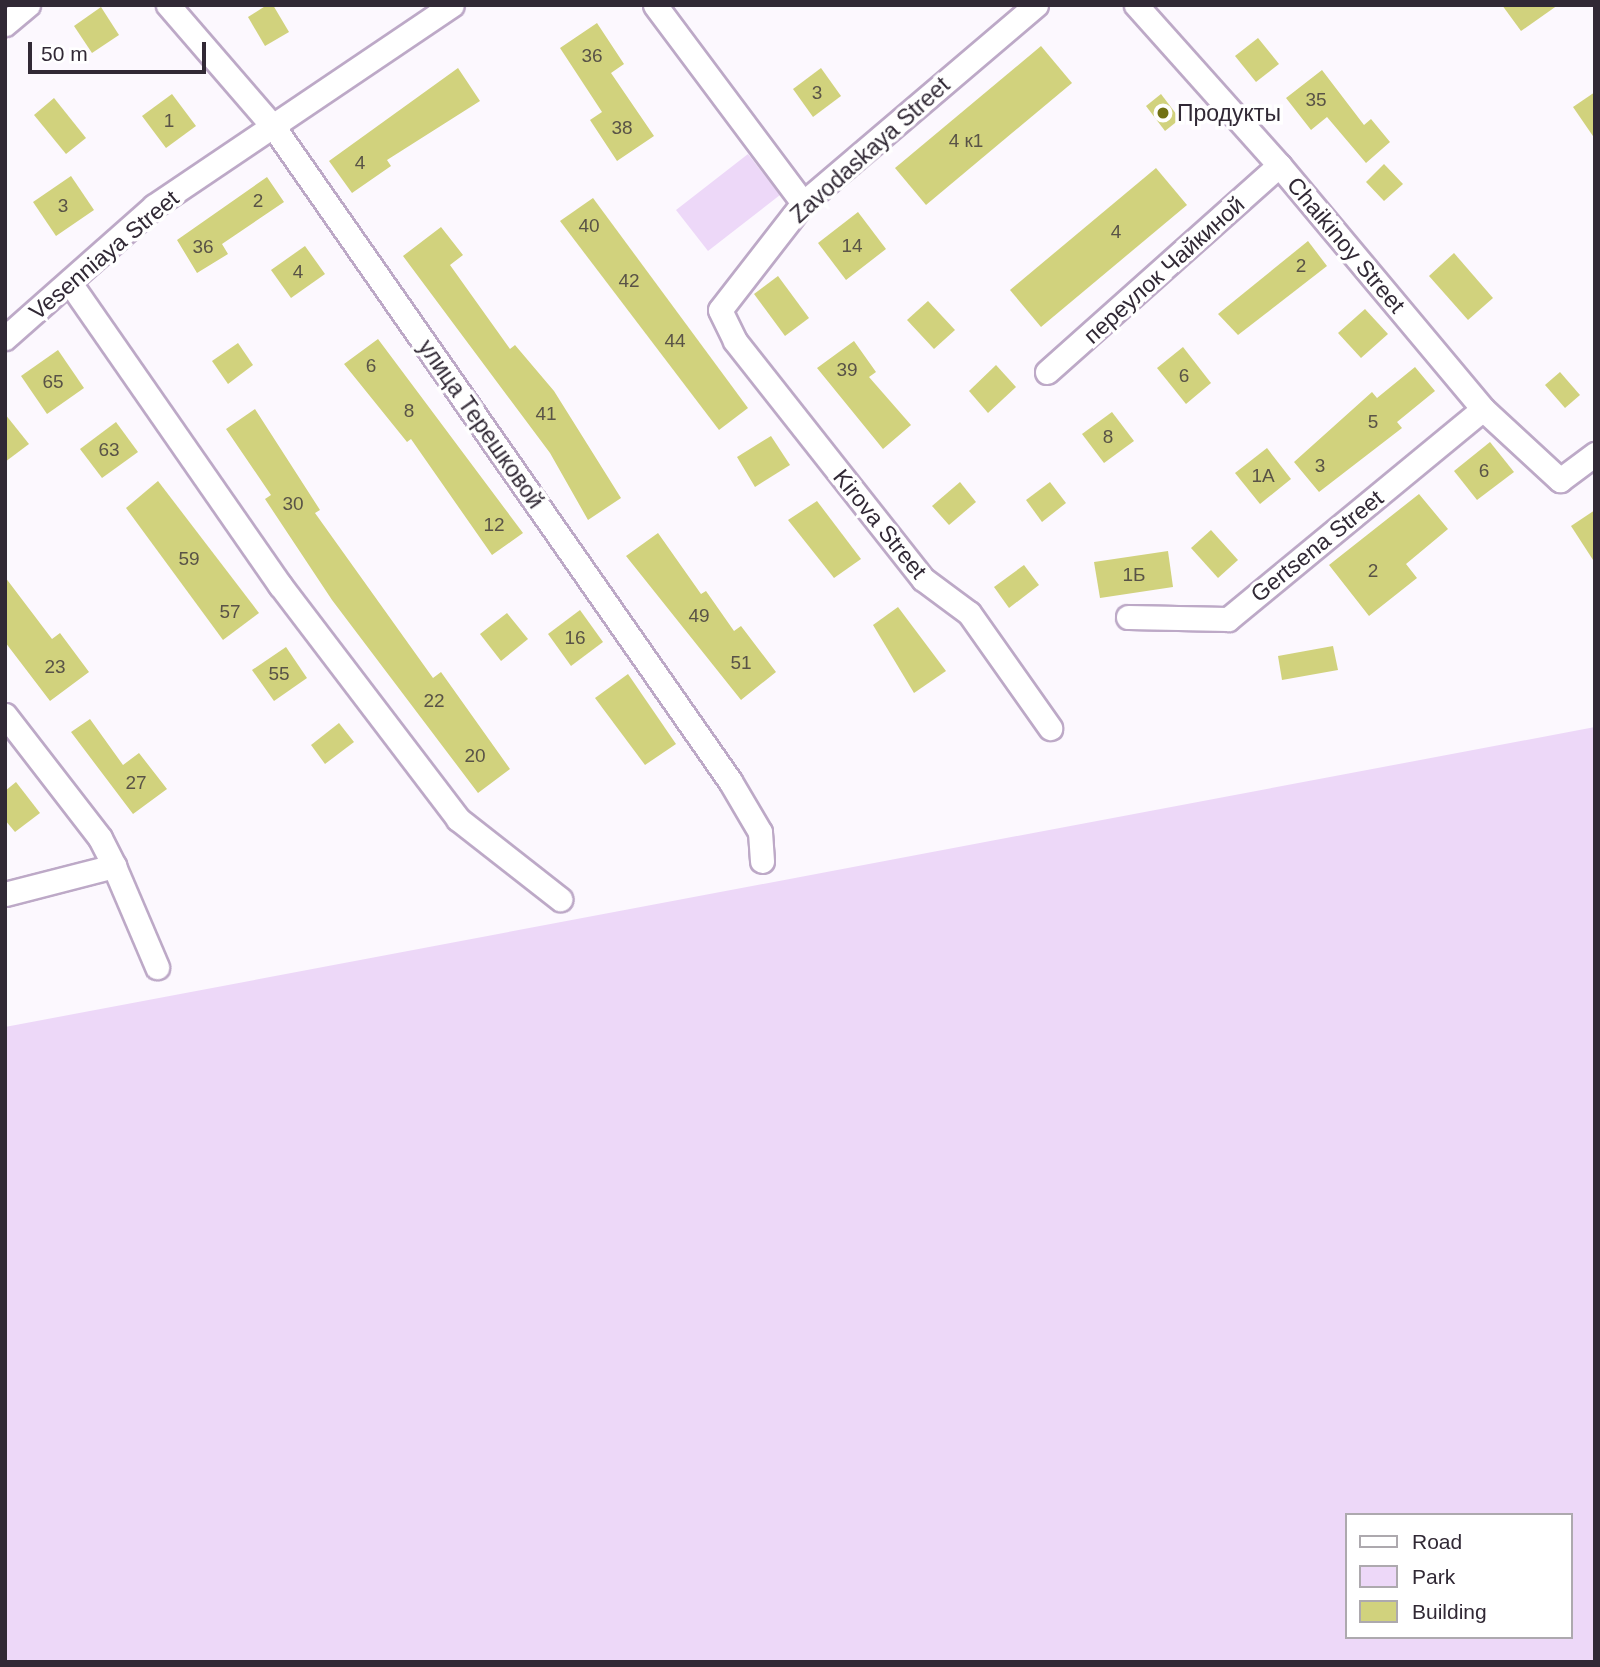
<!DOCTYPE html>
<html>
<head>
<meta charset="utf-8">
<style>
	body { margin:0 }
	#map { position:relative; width:1600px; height:1667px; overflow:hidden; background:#fcf8fe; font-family:Helvetica,sans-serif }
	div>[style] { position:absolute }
	.green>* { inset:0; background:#edd8f8 }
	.building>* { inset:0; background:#d1d27d }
	.roads { filter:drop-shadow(2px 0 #bda9c7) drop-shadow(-2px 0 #bda9c7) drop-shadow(0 2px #bda9c7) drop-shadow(0 -2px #bda9c7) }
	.street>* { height:23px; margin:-11.5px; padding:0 11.5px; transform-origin:11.5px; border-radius:11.5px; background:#fff }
	.dots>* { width:19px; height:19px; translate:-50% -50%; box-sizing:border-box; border:4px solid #fff; border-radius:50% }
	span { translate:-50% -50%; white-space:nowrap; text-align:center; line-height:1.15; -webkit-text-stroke:7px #fff; paint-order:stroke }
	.number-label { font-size:19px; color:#595347 }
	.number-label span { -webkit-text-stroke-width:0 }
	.poi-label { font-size:23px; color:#312935 }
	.left { translate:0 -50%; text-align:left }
	.street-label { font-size:23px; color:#312935 }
	.frame { position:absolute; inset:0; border:7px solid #312935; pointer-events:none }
	.legend { position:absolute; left:1345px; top:1513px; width:228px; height:126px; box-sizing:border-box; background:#fff; border:2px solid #ada9ae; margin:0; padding:9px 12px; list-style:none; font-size:21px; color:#312935 }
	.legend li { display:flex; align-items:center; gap:14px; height:35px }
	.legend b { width:35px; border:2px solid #ada9ae }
	.scale { position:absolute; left:28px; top:42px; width:178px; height:32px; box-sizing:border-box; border:4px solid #312935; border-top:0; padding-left:9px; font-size:21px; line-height:24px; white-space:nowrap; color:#312935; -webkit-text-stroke:5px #fff; paint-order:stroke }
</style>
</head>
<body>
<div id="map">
	<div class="green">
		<div style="clip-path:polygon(748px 154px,780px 195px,708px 251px,676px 210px)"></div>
		<div style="clip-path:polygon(evenodd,1595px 727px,1595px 1662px,5px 1662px,5px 1027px,1595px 727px,1346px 1515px,1570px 1515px,1570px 1637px,1346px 1637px,1346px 1515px)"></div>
	</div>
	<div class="building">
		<div style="clip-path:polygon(267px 5px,273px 5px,289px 32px,265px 46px,248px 17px)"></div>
		<div style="clip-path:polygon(1502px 5px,1558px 5px,1521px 31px)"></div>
		<div style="clip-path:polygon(101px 7px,119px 35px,92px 53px,74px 26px)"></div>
		<div style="clip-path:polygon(597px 23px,624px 64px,611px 73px,654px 136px,617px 161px,590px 120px,602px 112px,560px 48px)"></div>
		<div style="clip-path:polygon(1258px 38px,1279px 64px,1256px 82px,1235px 56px)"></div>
		<div style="clip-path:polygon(1041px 46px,1072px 83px,926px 205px,895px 168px)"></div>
		<div style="clip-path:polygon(458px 68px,480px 101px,387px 160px,391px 166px,352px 193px,329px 161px)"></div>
		<div style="clip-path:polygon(821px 68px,841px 96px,813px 117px,793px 89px)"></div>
		<div style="clip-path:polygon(1322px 70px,1364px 125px,1371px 119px,1390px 142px,1366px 163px,1327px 117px,1311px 130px,1286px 98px)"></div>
		<div style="clip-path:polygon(1595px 92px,1595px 139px,1573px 107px)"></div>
		<div style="clip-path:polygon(172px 94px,196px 126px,166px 148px,142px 116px)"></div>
		<div style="clip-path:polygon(1161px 94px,1180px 119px,1165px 131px,1146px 106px)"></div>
		<div style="clip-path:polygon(54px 98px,86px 138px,66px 154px,34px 115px)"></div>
		<div style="clip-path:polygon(1384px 164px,1403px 184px,1384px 201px,1366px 182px)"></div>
		<div style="clip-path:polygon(1156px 168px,1187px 205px,1041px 327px,1010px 290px)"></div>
		<div style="clip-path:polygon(71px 176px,94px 210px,56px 236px,33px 202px)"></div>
		<div style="clip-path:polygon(267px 177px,284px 202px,222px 244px,228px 254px,197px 273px,177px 240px)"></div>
		<div style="clip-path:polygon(593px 198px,748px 408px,719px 430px,560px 221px)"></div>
		<div style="clip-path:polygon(858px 212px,886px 249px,846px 280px,818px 243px)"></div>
		<div style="clip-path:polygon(441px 227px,463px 255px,450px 265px,510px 349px,515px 345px,554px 391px,621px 498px,588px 520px,550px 453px,403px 256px)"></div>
		<div style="clip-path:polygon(1308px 241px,1327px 266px,1238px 335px,1218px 314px)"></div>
		<div style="clip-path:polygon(305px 246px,325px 274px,291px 298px,271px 270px)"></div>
		<div style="clip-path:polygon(1454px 253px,1493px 298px,1468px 320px,1429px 276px)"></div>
		<div style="clip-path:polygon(778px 276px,809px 318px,785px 336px,754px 294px)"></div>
		<div style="clip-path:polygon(928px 301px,955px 330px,934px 349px,907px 320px)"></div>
		<div style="clip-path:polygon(1365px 309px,1388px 334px,1361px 358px,1338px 333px)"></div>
		<div style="clip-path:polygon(378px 339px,523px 533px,492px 555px,411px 439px,407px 442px,344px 364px)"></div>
		<div style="clip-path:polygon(854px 341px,876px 372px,869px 377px,911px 425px,883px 449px,817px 368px)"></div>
		<div style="clip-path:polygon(238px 343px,253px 365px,228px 384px,212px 361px)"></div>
		<div style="clip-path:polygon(1183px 347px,1211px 383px,1186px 404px,1157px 368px)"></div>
		<div style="clip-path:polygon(58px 350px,84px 388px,47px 414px,21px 376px)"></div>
		<div style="clip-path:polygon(996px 365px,1016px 387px,988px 413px,969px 391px)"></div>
		<div style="clip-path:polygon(1415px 367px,1435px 391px,1397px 422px,1402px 428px,1319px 492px,1294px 462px,1372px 392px,1377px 398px)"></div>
		<div style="clip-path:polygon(1560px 372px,1580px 395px,1565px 408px,1545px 385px)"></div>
		<div style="clip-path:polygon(255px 409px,320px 510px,315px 513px,433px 678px,441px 672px,510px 769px,478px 793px,332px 600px,265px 499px,271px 495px,226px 429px)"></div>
		<div style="clip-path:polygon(1112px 412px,1134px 441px,1104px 463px,1082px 434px)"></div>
		<div style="clip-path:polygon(5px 414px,29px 444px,5px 462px)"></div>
		<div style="clip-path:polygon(116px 422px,138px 452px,102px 478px,80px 449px)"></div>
		<div style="clip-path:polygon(771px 436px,790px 465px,755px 487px,737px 457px)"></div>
		<div style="clip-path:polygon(1490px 442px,1514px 472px,1477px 500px,1454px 471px)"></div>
		<div style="clip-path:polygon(1267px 448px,1291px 479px,1260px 504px,1235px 473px)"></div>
		<div style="clip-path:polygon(158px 481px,259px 613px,223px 640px,126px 508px)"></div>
		<div style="clip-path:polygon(960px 482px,976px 502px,949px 525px,932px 506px)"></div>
		<div style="clip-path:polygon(1050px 482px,1066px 503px,1042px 522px,1026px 500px)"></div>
		<div style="clip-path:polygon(1419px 494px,1448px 529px,1406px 564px,1417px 578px,1369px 616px,1329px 565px)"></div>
		<div style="clip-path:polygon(817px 501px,861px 559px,834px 578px,788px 520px)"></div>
		<div style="clip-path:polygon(1595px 510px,1595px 563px,1571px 526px)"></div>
		<div style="clip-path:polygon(1211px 530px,1238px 560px,1218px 578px,1191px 548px)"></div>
		<div style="clip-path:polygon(658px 533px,701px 594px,706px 591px,734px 631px,741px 626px,776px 672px,741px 700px,626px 556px)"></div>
		<div style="clip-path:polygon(1168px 551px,1173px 587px,1100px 598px,1094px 562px)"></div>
		<div style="clip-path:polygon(1024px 565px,1039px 585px,1009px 608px,994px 587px)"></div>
		<div style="clip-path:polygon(5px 577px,52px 639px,60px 633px,89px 672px,50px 701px,5px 642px)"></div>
		<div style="clip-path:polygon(898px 607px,946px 671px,914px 693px,873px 625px)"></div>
		<div style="clip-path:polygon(580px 610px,603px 642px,571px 666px,548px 634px)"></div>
		<div style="clip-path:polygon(507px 613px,528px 639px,501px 661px,480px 634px)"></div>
		<div style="clip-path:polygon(1333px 646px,1338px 670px,1282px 680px,1278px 656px)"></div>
		<div style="clip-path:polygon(286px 647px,307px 678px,274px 701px,252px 670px)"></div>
		<div style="clip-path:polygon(628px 674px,676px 744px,645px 765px,595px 698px)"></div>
		<div style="clip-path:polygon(90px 719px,123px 765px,139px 753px,167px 789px,133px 814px,71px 732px)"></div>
		<div style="clip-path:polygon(339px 723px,354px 742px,325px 764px,311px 745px)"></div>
		<div style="clip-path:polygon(16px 782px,40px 813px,15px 832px,5px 820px,5px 791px)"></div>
	</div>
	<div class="roads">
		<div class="street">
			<div style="left:168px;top:5px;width:164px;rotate:49.2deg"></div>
			<div style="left:275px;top:129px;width:795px;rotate:55.09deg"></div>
			<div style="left:730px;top:781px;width:59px;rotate:59.5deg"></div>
			<div style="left:760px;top:832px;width:29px;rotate:86deg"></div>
			<div style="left:655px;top:5px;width:247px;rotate:53.2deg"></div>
			<div style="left:1036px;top:5px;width:306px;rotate:139.6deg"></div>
			<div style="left:803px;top:203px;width:135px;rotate:127.8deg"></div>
			<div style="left:720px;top:310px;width:34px;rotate:64deg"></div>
			<div style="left:735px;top:341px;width:303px;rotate:51.7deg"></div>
			<div style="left:923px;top:579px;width:57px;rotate:36.5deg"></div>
			<div style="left:969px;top:613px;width:141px;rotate:54.8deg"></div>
			<div style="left:1136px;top:5px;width:215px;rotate:48.2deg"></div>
			<div style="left:1279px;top:165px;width:318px;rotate:50.1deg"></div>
			<div style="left:1483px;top:409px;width:105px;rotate:42.7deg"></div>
			<div style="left:1560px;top:480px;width:44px;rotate:-36.6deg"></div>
			<div style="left:5px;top:24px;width:30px;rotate:-40deg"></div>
			<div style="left:70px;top:283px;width:368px;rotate:55.2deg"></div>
			<div style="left:280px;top:585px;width:294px;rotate:52.7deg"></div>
			<div style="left:458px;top:819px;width:130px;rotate:38.1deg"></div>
			<div style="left:5px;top:338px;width:199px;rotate:-41.5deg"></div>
			<div style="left:154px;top:206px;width:359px;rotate:-34deg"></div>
			<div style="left:1047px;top:372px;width:311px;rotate:-41.7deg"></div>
			<div style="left:1128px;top:617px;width:100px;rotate:1.1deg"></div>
			<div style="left:1228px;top:619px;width:330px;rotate:-39.5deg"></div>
			<div style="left:5px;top:715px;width:155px;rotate:52.3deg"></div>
			<div style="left:100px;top:838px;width:31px;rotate:63deg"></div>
			<div style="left:5px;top:894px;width:113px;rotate:-14.4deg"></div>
			<div style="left:114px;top:866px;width:110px;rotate:66.9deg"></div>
		</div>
	</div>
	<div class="dots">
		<div style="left:1163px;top:113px;background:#717114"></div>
	</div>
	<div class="number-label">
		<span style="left:592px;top:56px">36</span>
		<span style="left:817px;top:93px">3</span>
		<span style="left:1316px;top:100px">35</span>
		<span style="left:169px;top:121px">1</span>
		<span style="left:622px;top:128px">38</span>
		<span style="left:966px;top:141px">4 к1</span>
		<span style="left:360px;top:163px">4</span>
		<span style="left:258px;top:201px">2</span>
		<span style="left:63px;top:206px">3</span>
		<span style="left:589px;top:226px">40</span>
		<span style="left:1116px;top:232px">4</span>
		<span style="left:852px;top:246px">14</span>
		<span style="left:203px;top:247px">36</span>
		<span style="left:1301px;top:266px">2</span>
		<span style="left:298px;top:272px">4</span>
		<span style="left:629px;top:281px">42</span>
		<span style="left:675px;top:341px">44</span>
		<span style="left:371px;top:366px">6</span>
		<span style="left:847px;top:370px">39</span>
		<span style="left:1184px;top:376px">6</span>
		<span style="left:53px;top:382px">65</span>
		<span style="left:409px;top:411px">8</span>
		<span style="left:546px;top:414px">41</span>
		<span style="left:1373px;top:422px">5</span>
		<span style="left:1108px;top:437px">8</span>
		<span style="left:109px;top:450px">63</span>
		<span style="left:1320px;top:466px">3</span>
		<span style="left:1484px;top:471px">6</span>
		<span style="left:1263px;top:476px">1А</span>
		<span style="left:293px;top:504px">30</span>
		<span style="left:494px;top:525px">12</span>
		<span style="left:189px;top:559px">59</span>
		<span style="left:1373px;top:571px">2</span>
		<span style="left:1134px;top:575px">1Б</span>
		<span style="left:230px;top:612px">57</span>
		<span style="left:699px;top:616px">49</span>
		<span style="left:575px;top:638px">16</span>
		<span style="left:741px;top:663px">51</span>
		<span style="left:55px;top:667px">23</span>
		<span style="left:279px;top:674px">55</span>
		<span style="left:434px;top:701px">22</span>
		<span style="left:475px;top:756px">20</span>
		<span style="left:136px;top:783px">27</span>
	</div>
	<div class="poi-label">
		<span class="left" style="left:1177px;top:113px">Продукты</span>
	</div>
	<div class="street-label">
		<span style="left:870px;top:150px;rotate:-42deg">Zavodaskaya Street</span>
		<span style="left:1346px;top:245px;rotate:50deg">Chaikinoy Street</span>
		<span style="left:104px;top:255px;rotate:-40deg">Vesenniaya Street</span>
		<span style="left:1164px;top:270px;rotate:-42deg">переулок Чайкиной</span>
		<span style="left:481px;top:424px;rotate:55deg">улица Терешковой</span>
		<span style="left:880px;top:524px;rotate:51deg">Kirova Street</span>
		<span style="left:1317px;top:546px;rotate:-39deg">Gertsena Street</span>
	</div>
	<div class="frame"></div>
	<ul class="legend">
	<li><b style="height:9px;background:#fff"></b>Road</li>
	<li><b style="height:19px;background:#edd8f8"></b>Park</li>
	<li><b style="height:19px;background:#d1d27d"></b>Building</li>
	</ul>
	<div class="scale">50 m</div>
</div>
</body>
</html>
